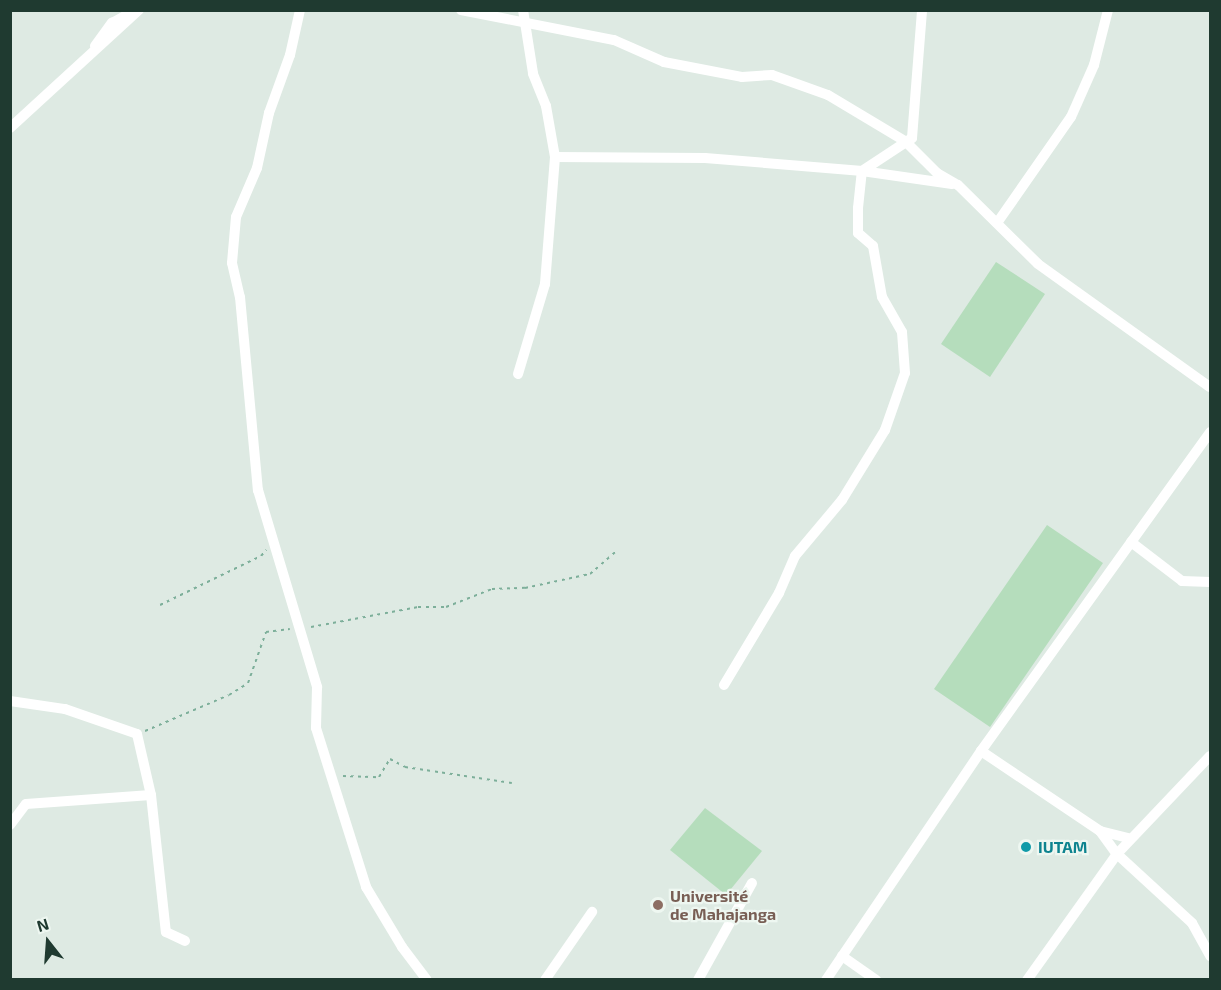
<!DOCTYPE html>
<html>
<head>
<meta charset="utf-8">
<style>
	body { margin:0 }
	#map { position:relative; width:1221px; height:990px; overflow:hidden; background:#deeae3; font-family:"Exo 2",sans-serif }
	div>[style] { position:absolute }
	.green>* { inset:0; background:#b5ddbc }
	.path>* { height:2px; margin-top:-1px; transform-origin:0; background:repeating-linear-gradient(90deg,#7daf9a 0 3px,transparent 0 7.5px) }
	.minor>* { height:10px; margin:-5px; padding:0 5px; transform-origin:5px; border-radius:5px; background:#fff }
	.dots>* { width:16px; height:16px; translate:-50% -50%; box-sizing:border-box; border:3px solid #eef7f1; border-radius:50% }
	span { translate:-50% -50%; white-space:nowrap; text-align:center; line-height:1.15; -webkit-text-stroke:4.5px #eef7f1; paint-order:stroke }
	.culture-label { font-size:16px; color:#0d838f; font-weight:700 }
	.left { translate:0 -50%; text-align:left }
	.education-label { font-size:16px; color:#785e54; font-weight:700 }
	.frame { position:absolute; inset:0; border:12px solid #1f3a30; pointer-events:none }
	.north { position:absolute; left:18px; top:912px; width:60px; height:60px; -webkit-text-stroke:4px #eef7f1; paint-order:stroke; rotate:343deg; font-size:16px; font-weight:700; line-height:24px; text-align:center; color:#1f3a30 }
	.north::after { content:''; display:block; margin:auto; width:21px; height:27px; background:#1f3a30; clip-path:polygon(50% 0,100% 100%,50% 72%,0 100%) }
</style>
</head>
<body>
<div id="map">
	<div class="green">
		<div style="clip-path:polygon(996px 262px,1045px 294px,990px 377px,941px 344px)"></div>
		<div style="clip-path:polygon(1047px 525px,1103px 563px,990px 727px,934px 689px)"></div>
		<div style="clip-path:polygon(705px 808px,762px 851px,726px 895px,670px 850px)"></div>
	</div>
	<div class="path">
		<div style="left:160px;top:605px;width:112px;rotate:-25.9deg"></div>
		<div style="left:261px;top:556px;width:8px;rotate:-50deg"></div>
		<div style="left:311px;top:627px;width:109px;rotate:-10.6deg"></div>
		<div style="left:418px;top:607px;width:28px"></div>
		<div style="left:446px;top:607px;width:49px;rotate:-21.4deg"></div>
		<div style="left:492px;top:589px;width:33px;rotate:-2deg"></div>
		<div style="left:525px;top:588px;width:66px;rotate:-12.2deg"></div>
		<div style="left:590px;top:574px;width:35px;rotate:-41deg"></div>
		<div style="left:145px;top:731px;width:91px;rotate:-23.2deg"></div>
		<div style="left:229px;top:695px;width:22px;rotate:-32deg"></div>
		<div style="left:248px;top:683px;width:54px;rotate:-70.6deg"></div>
		<div style="left:266px;top:632px;width:24px;rotate:-7deg"></div>
		<div style="left:343px;top:776px;width:36px;rotate:2deg"></div>
		<div style="left:379px;top:777px;width:21px;rotate:-59deg"></div>
		<div style="left:390px;top:759px;width:17px;rotate:28deg"></div>
		<div style="left:405px;top:767px;width:108px;rotate:8.5deg"></div>
	</div>
	<div class="minor">
		<div style="left:300px;top:10px;width:46px;rotate:102.5deg"></div>
		<div style="left:290px;top:55px;width:62px;rotate:109.9deg"></div>
		<div style="left:269px;top:113px;width:56px;rotate:102.3deg"></div>
		<div style="left:257px;top:168px;width:53px;rotate:113.2deg"></div>
		<div style="left:236px;top:217px;width:46px;rotate:95deg"></div>
		<div style="left:232px;top:263px;width:35px;rotate:77deg"></div>
		<div style="left:240px;top:297px;width:194px;rotate:84.7deg"></div>
		<div style="left:258px;top:490px;width:206px;rotate:73.3deg"></div>
		<div style="left:317px;top:687px;width:41px;rotate:91.4deg"></div>
		<div style="left:316px;top:728px;width:167px;rotate:72.5deg"></div>
		<div style="left:366px;top:887px;width:70px;rotate:59deg"></div>
		<div style="left:402px;top:947px;width:41px;rotate:52.9deg"></div>
		<div style="left:461px;top:10px;width:156px;rotate:11.1deg"></div>
		<div style="left:614px;top:40px;width:55px;rotate:23.7deg"></div>
		<div style="left:664px;top:62px;width:79px;rotate:10.9deg"></div>
		<div style="left:742px;top:77px;width:30px;rotate:-4deg"></div>
		<div style="left:772px;top:75px;width:59px;rotate:19.7deg"></div>
		<div style="left:828px;top:95px;width:90px;rotate:30.9deg"></div>
		<div style="left:905px;top:141px;width:45px;rotate:45deg"></div>
		<div style="left:937px;top:173px;width:24px;rotate:30deg"></div>
		<div style="left:958px;top:185px;width:112px;rotate:44.6deg"></div>
		<div style="left:1038px;top:264px;width:211px;rotate:35.6deg"></div>
		<div style="left:95px;top:46px;width:29px;rotate:-54deg"></div>
		<div style="left:112px;top:23px;width:25px;rotate:-29deg"></div>
		<div style="left:10px;top:128px;width:175px;rotate:-42.5deg"></div>
		<div style="left:555px;top:157px;width:150px;rotate:0.4deg"></div>
		<div style="left:705px;top:158px;width:158px;rotate:4.7deg"></div>
		<div style="left:862px;top:171px;width:91px;rotate:8.2deg"></div>
		<div style="left:997px;top:223px;width:129px;rotate:-55.1deg"></div>
		<div style="left:1071px;top:117px;width:57px;rotate:-66.1deg"></div>
		<div style="left:1094px;top:65px;width:57px;rotate:-75.7deg"></div>
		<div style="left:518px;top:374px;width:94px;rotate:-73.3deg"></div>
		<div style="left:545px;top:284px;width:127px;rotate:-85.5deg"></div>
		<div style="left:555px;top:157px;width:52px;rotate:-100deg"></div>
		<div style="left:546px;top:106px;width:35px;rotate:-112deg"></div>
		<div style="left:533px;top:73px;width:64px;rotate:-99deg"></div>
		<div style="left:1131px;top:542px;width:64px;rotate:37.4deg"></div>
		<div style="left:1182px;top:581px;width:28px;rotate:2deg"></div>
		<div style="left:724px;top:685px;width:107px;rotate:-59.1deg"></div>
		<div style="left:779px;top:593px;width:40px;rotate:-66.6deg"></div>
		<div style="left:795px;top:556px;width:73px;rotate:-50deg"></div>
		<div style="left:842px;top:500px;width:82px;rotate:-58.4deg"></div>
		<div style="left:885px;top:430px;width:60px;rotate:-70.7deg"></div>
		<div style="left:905px;top:373px;width:41px;rotate:-94.2deg"></div>
		<div style="left:902px;top:332px;width:40px;rotate:-119.7deg"></div>
		<div style="left:882px;top:297px;width:52px;rotate:-100deg"></div>
		<div style="left:873px;top:246px;width:20px;rotate:-139deg"></div>
		<div style="left:858px;top:233px;width:25px;rotate:-90deg"></div>
		<div style="left:858px;top:208px;width:37px;rotate:-84deg"></div>
		<div style="left:862px;top:171px;width:60px;rotate:-33.4deg"></div>
		<div style="left:912px;top:138px;width:128px;rotate:-85.5deg"></div>
		<div style="left:10px;top:701px;width:56px;rotate:8.3deg"></div>
		<div style="left:65px;top:709px;width:76px;rotate:19.1deg"></div>
		<div style="left:137px;top:734px;width:63px;rotate:77.1deg"></div>
		<div style="left:151px;top:795px;width:138px;rotate:83.8deg"></div>
		<div style="left:166px;top:932px;width:21px;rotate:25deg"></div>
		<div style="left:981px;top:751px;width:143px;rotate:33.9deg"></div>
		<div style="left:1100px;top:831px;width:29px;rotate:54deg"></div>
		<div style="left:1117px;top:854px;width:155px;rotate:125.5deg"></div>
		<div style="left:1210px;top:756px;width:135px;rotate:133.5deg"></div>
		<div style="left:1117px;top:854px;width:102px;rotate:42.6deg"></div>
		<div style="left:1192px;top:923px;width:38px;rotate:61deg"></div>
		<div style="left:10px;top:825px;width:26px;rotate:-53deg"></div>
		<div style="left:26px;top:804px;width:125px;rotate:-4.1deg"></div>
		<div style="left:1100px;top:831px;width:30px;rotate:14deg"></div>
		<div style="left:842px;top:956px;width:42px;rotate:35.2deg"></div>
		<div style="left:545px;top:980px;width:83px;rotate:-55.3deg"></div>
		<div style="left:698px;top:980px;width:111px;rotate:-60.9deg"></div>
		<div style="left:826px;top:980px;width:277px;rotate:-55.9deg"></div>
		<div style="left:981px;top:751px;width:393px;rotate:-54.3deg"></div>
	</div>
	<div class="dots">
		<div style="left:1026px;top:847px;background:#0f9aa8"></div>
		<div style="left:658px;top:905px;background:#8d6e63"></div>
	</div>
	<div class="culture-label">
		<span class="left" style="left:1038px;top:847px">IUTAM</span>
	</div>
	<div class="education-label">
		<span class="left" style="left:670px;top:905px">Université<br>de Mahajanga</span>
	</div>
	<div class="frame"></div>
	<div class="north">N</div>
</div>
</body>
</html>
